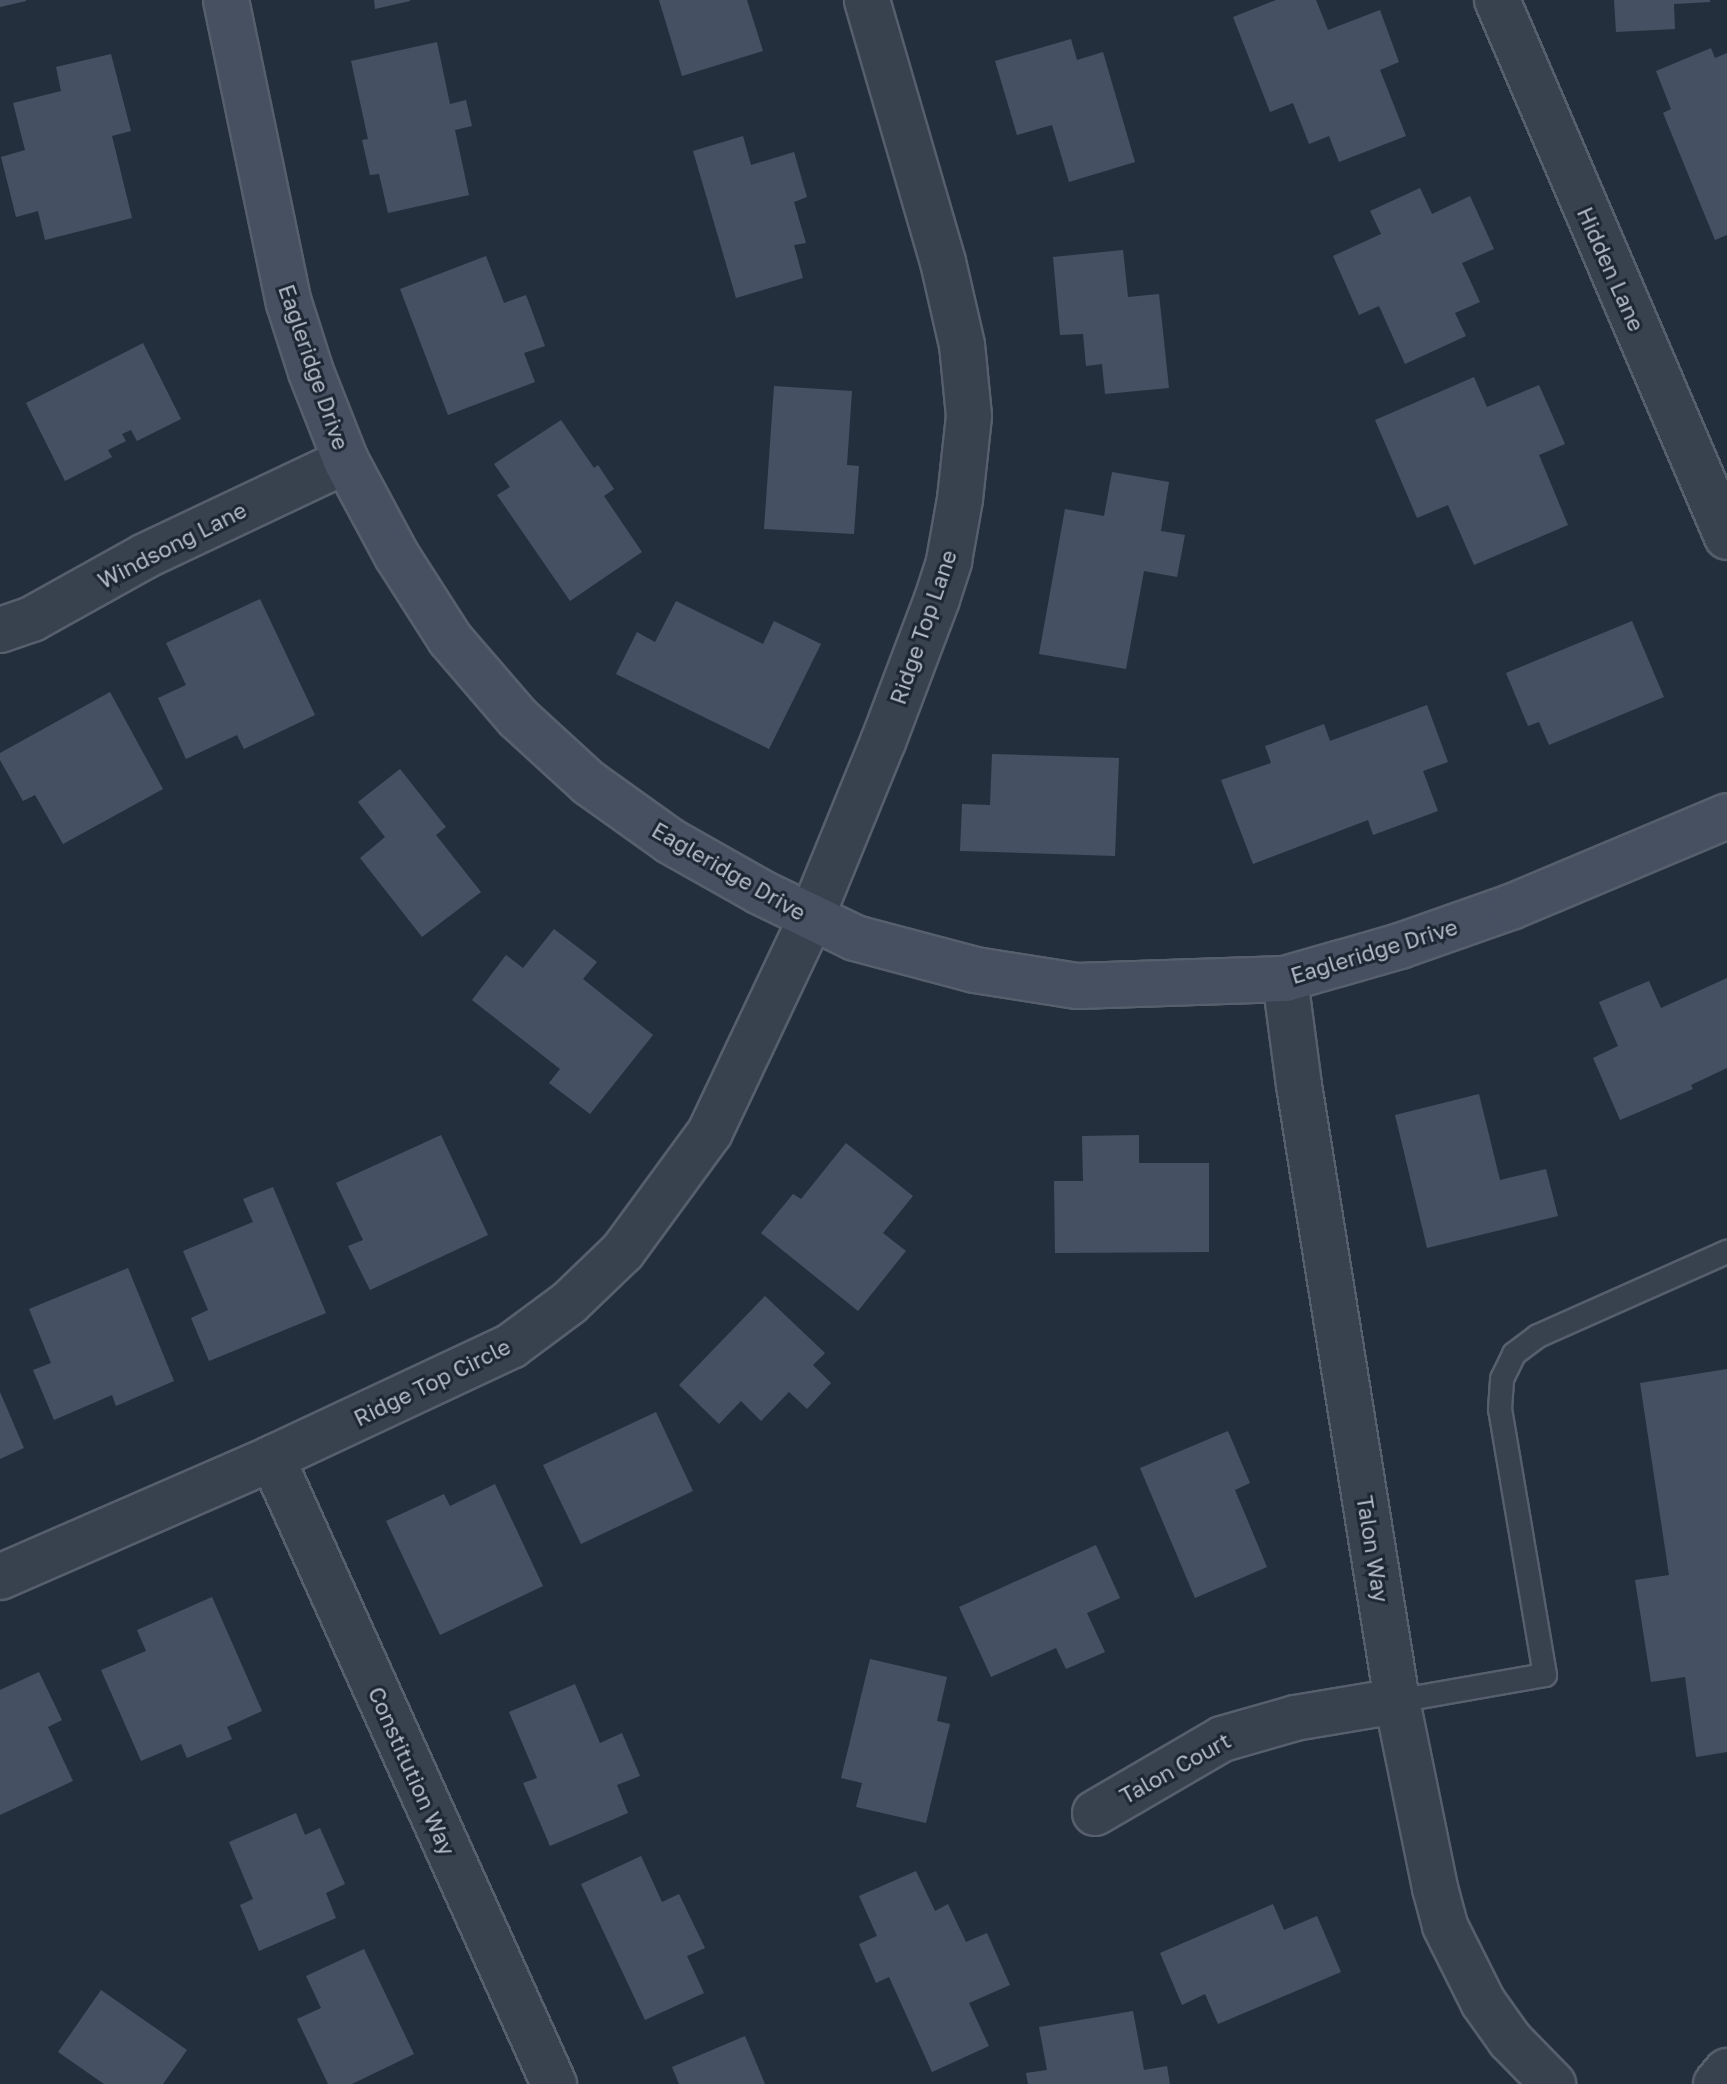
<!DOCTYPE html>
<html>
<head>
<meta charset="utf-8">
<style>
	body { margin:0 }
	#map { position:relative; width:1727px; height:2084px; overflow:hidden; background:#242f3e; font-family:"Golos Text",sans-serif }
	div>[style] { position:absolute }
	.building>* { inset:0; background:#455162 }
	.roads { filter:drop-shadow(2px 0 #565f6c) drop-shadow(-2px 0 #565f6c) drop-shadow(0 2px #565f6c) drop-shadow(0 -2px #565f6c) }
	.lane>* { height:22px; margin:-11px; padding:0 11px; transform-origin:11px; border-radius:11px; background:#38414e }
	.street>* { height:44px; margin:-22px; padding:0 22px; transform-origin:22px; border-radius:22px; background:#38414e }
	.secondary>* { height:44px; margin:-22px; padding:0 22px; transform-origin:22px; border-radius:22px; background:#465061 }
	span { translate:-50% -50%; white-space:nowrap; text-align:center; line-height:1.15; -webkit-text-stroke:6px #1d2633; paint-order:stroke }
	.street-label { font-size:22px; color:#b4bcc9 }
</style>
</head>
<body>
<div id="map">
	<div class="building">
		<div style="clip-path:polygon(0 0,26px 0,26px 1px,0 7px)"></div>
		<div style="clip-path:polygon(374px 0,410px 0,410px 1px,375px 9px)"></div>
		<div style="clip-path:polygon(659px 0,747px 0,763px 51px,682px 76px)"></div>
		<div style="clip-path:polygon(1276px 0,1316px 0,1328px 30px,1380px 10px,1399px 62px,1380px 70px,1406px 136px,1339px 162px,1329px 136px,1309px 144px,1293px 103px,1270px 112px,1233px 17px)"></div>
		<div style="clip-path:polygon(1614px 0,1710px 0,1710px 2px,1674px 4px,1675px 29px,1616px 32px)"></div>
		<div style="clip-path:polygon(1071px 39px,1077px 60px,1103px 52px,1135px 162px,1069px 182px,1052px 125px,1017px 135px,995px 61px)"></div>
		<div style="clip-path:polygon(437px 42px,450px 104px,466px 100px,472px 126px,455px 130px,469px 195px,388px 213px,379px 174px,370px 175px,362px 140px,368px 139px,351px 61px)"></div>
		<div style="clip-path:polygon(1711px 48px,1715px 58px,1727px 53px,1727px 235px,1715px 240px,1663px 113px,1671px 109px,1656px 71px)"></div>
		<div style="clip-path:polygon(111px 54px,131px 131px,112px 136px,132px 218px,45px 240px,38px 211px,16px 217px,1px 157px,25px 150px,13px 103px,61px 91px,56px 67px)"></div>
		<div style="clip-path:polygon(743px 136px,751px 165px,794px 152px,807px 197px,794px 202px,806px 243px,794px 245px,803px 278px,736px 298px,693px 151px)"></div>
		<div style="clip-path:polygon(1420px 188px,1432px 214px,1470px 196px,1494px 249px,1462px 263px,1480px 302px,1455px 313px,1466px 336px,1405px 364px,1379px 306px,1359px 315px,1333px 256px,1381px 234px,1370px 211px)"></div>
		<div style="clip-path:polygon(1123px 250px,1128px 297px,1159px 294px,1169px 388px,1105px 394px,1102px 364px,1086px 366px,1083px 334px,1060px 335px,1053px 257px)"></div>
		<div style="clip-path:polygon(486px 256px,504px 303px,526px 295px,545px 346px,524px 353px,535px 382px,448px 415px,400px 289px)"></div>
		<div style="clip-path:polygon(143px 343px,181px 419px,137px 441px,131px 430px,122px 434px,126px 441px,108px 450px,112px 457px,65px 481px,26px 403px)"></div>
		<div style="clip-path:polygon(1474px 377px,1487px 407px,1539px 385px,1565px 444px,1539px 455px,1568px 525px,1474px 565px,1448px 505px,1417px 518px,1375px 420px)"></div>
		<div style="clip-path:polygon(774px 386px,852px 391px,847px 465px,859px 466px,854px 534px,764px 529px)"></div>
		<div style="clip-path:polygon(561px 420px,594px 468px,598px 465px,614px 489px,604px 496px,642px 552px,570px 601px,497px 495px,510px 487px,494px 464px)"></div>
		<div style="clip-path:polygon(1112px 472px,1169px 482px,1161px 531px,1185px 535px,1177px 577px,1144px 571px,1126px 669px,1039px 654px,1065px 509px,1104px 516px)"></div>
		<div style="clip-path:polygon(260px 599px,315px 715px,244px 749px,237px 735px,186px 759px,158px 698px,186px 685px,166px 643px)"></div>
		<div style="clip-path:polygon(676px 601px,763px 644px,774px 621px,821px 644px,769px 749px,616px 674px,637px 632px,655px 642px)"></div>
		<div style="clip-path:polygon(1632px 621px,1664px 697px,1549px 745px,1539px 722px,1528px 726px,1506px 673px)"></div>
		<div style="clip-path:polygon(110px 692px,163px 789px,63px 844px,35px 795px,23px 801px,0 760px,0 753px)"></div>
		<div style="clip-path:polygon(1427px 705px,1448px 762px,1423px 771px,1438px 811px,1373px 835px,1368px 820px,1253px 864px,1221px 780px,1271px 763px,1265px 746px,1324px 724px,1330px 741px)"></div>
		<div style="clip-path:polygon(992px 754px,1119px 758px,1115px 856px,960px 851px,962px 804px,990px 805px)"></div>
		<div style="clip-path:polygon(400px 769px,446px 827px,436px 835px,481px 892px,422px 937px,360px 858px,385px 837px,358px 802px)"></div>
		<div style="clip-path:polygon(554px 929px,597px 962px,583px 979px,653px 1035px,590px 1114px,549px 1083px,560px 1069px,472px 1000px,506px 955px,523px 968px)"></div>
		<div style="clip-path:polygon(1727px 978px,1727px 1068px,1691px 1085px,1693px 1089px,1620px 1120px,1593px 1058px,1618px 1046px,1599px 1002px,1649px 981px,1661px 1008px)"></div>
		<div style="clip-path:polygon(1479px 1094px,1500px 1180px,1546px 1169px,1558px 1216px,1427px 1248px,1395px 1115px)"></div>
		<div style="clip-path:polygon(441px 1135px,488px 1235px,370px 1290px,348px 1246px,363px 1240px,336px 1183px)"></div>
		<div style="clip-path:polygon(1139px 1135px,1139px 1163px,1209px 1163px,1209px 1252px,1055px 1253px,1054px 1181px,1083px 1181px,1082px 1136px)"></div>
		<div style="clip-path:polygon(846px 1143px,913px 1196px,883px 1233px,906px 1251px,858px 1311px,761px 1233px,793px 1194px,801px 1199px)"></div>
		<div style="clip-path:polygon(273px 1187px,326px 1313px,209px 1361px,191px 1318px,208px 1310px,183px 1251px,253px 1222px,243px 1199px)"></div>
		<div style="clip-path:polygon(128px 1268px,174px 1381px,116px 1406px,112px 1395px,54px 1420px,33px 1370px,51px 1363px,29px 1309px)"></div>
		<div style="clip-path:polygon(765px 1296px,825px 1353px,813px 1365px,831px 1383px,807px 1409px,789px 1392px,761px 1421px,741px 1401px,719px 1424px,679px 1385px)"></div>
		<div style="clip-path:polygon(1727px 1369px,1727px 1752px,1696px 1757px,1685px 1677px,1651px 1682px,1635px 1580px,1669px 1575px,1640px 1383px)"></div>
		<div style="clip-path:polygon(0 1392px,24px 1448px,0 1459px)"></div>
		<div style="clip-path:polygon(656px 1412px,693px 1491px,581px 1544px,543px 1465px)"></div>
		<div style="clip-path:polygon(1228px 1431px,1250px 1483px,1235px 1490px,1267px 1567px,1195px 1598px,1140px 1468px)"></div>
		<div style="clip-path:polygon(495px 1484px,543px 1586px,440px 1635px,386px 1521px,444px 1494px,450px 1506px)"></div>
		<div style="clip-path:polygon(1096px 1545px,1120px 1598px,1087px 1613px,1105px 1652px,1066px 1669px,1056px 1648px,991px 1677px,959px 1607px)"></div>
		<div style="clip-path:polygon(212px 1597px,262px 1711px,227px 1727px,232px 1739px,187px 1758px,181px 1744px,141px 1761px,101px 1670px,146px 1651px,137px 1630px)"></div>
		<div style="clip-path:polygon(870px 1659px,947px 1677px,937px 1721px,950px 1724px,926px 1823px,856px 1807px,862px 1783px,841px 1778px)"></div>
		<div style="clip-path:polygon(39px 1672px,62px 1720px,48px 1727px,73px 1781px,0 1815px,0 1690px)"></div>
		<div style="clip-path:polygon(575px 1684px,600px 1743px,622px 1733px,640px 1776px,617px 1785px,628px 1813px,550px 1846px,523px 1783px,537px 1778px,509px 1712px)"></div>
		<div style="clip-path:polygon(296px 1813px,305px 1835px,320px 1828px,345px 1884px,326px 1893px,336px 1918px,259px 1951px,240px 1905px,253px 1899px,229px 1842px)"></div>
		<div style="clip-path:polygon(641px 1856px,662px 1902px,679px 1894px,705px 1948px,687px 1956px,704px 1993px,645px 2020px,581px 1884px)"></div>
		<div style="clip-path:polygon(916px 1871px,935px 1911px,948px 1904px,966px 1942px,987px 1933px,1010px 1985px,969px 2003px,989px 2046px,932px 2072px,889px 1977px,876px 1983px,859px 1944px,877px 1936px,859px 1896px)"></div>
		<div style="clip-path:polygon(1273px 1904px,1284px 1930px,1317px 1916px,1341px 1972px,1218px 2024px,1205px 1994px,1182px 2005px,1160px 1953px)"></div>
		<div style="clip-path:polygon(364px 1949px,414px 2054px,352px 2084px,328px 2084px,297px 2019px,321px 2008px,306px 1976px)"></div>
		<div style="clip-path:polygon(101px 1990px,187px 2050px,163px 2084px,104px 2084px,58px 2052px)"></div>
		<div style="clip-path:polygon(1133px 2011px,1144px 2070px,1167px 2066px,1170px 2084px,1028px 2084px,1026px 2073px,1047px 2070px,1039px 2027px)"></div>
		<div style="clip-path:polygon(745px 2036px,765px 2084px,679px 2084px,672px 2067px)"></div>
	</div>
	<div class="roads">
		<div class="lane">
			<div style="left:1397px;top:1701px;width:150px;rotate:-10deg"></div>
			<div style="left:1545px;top:1675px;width:270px;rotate:-99.6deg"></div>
			<div style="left:1500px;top:1409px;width:30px;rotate:-86deg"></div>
			<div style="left:1502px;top:1379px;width:28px;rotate:-64deg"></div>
			<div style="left:1514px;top:1354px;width:30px;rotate:-37deg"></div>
			<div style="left:1538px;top:1336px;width:207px;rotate:-24deg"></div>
		</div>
		<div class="street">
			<div style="left:1497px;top:0;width:584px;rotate:66.81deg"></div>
			<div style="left:0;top:630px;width:34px;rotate:-19deg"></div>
			<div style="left:32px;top:619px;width:129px;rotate:-29.1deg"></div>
			<div style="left:145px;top:556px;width:222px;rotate:-25.3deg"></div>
			<div style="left:1285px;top:979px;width:107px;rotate:82.5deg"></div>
			<div style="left:1299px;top:1085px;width:624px;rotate:80.96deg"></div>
			<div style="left:1397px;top:1701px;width:191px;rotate:78.5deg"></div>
			<div style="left:1435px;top:1888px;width:39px;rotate:75deg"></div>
			<div style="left:1445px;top:1926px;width:85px;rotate:63.4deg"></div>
			<div style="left:1483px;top:2002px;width:47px;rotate:54.6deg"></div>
			<div style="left:1510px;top:2040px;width:62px;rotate:45.7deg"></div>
			<div style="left:272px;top:1458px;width:687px;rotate:65.75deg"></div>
			<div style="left:0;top:1577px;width:297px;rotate:-23.6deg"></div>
			<div style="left:272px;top:1458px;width:264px;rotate:-25.1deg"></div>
			<div style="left:511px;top:1346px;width:72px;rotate:-36.6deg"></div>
			<div style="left:569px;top:1303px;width:75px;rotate:-43.9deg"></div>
			<div style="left:623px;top:1251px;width:147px;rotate:-53.8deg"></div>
			<div style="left:710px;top:1132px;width:237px;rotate:-64.7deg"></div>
			<div style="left:811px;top:918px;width:190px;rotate:-67.8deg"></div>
			<div style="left:883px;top:742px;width:153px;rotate:-69.3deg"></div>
			<div style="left:937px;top:599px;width:40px;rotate:-72deg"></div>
			<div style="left:949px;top:561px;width:63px;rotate:-79.9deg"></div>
			<div style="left:960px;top:499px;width:83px;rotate:-83.8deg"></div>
			<div style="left:969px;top:416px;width:71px;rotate:-95.6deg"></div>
			<div style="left:962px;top:345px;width:85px;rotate:-102.9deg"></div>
			<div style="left:943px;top:262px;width:273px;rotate:-106.2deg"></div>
			<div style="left:1095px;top:1813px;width:147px;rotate:-30.2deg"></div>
			<div style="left:1222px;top:1739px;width:76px;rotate:-16deg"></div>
			<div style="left:1295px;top:1718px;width:103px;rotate:-9.5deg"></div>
			<div style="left:1716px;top:2084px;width:17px;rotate:-50deg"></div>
		</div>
		<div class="secondary">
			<div style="left:226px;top:0;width:309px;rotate:78.3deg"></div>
			<div style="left:289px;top:303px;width:72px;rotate:72.3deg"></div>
			<div style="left:311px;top:372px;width:96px;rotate:68.5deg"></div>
			<div style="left:346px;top:461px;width:108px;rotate:61.8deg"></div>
			<div style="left:397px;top:556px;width:98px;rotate:57.4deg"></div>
			<div style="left:450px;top:639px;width:104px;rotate:49.3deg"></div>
			<div style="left:518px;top:718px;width:96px;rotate:42.5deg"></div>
			<div style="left:589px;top:783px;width:100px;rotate:35.6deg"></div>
			<div style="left:670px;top:841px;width:103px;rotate:29.5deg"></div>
			<div style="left:760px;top:892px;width:106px;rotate:25.8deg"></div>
			<div style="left:855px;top:938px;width:124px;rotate:14.9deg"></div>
			<div style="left:975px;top:970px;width:103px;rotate:8.9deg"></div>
			<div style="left:1077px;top:986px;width:208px;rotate:-1.9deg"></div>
			<div style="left:1285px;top:979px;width:120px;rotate:-16deg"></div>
			<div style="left:1400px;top:946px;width:118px;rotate:-19.4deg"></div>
			<div style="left:1511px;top:907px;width:234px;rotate:-22.8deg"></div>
		</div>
	</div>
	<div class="street-label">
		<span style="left:1611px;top:269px;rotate:66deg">Hidden Lane</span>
		<span style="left:314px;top:367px;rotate:71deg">Eagleridge Drive</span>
		<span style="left:172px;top:545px;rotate:-27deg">Windsong Lane</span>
		<span style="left:923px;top:627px;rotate:-71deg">Ridge Top Lane</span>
		<span style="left:729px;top:871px;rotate:30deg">Eagleridge Drive</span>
		<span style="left:1374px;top:951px;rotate:-17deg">Eagleridge Drive</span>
		<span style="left:432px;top:1382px;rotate:-26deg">Ridge Top Circle</span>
		<span style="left:1373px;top:1549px;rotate:81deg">Talon Way</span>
		<span style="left:1175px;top:1768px;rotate:-29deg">Talon Court</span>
		<span style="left:412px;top:1771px;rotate:66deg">Constitution Way</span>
	</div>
</div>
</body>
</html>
